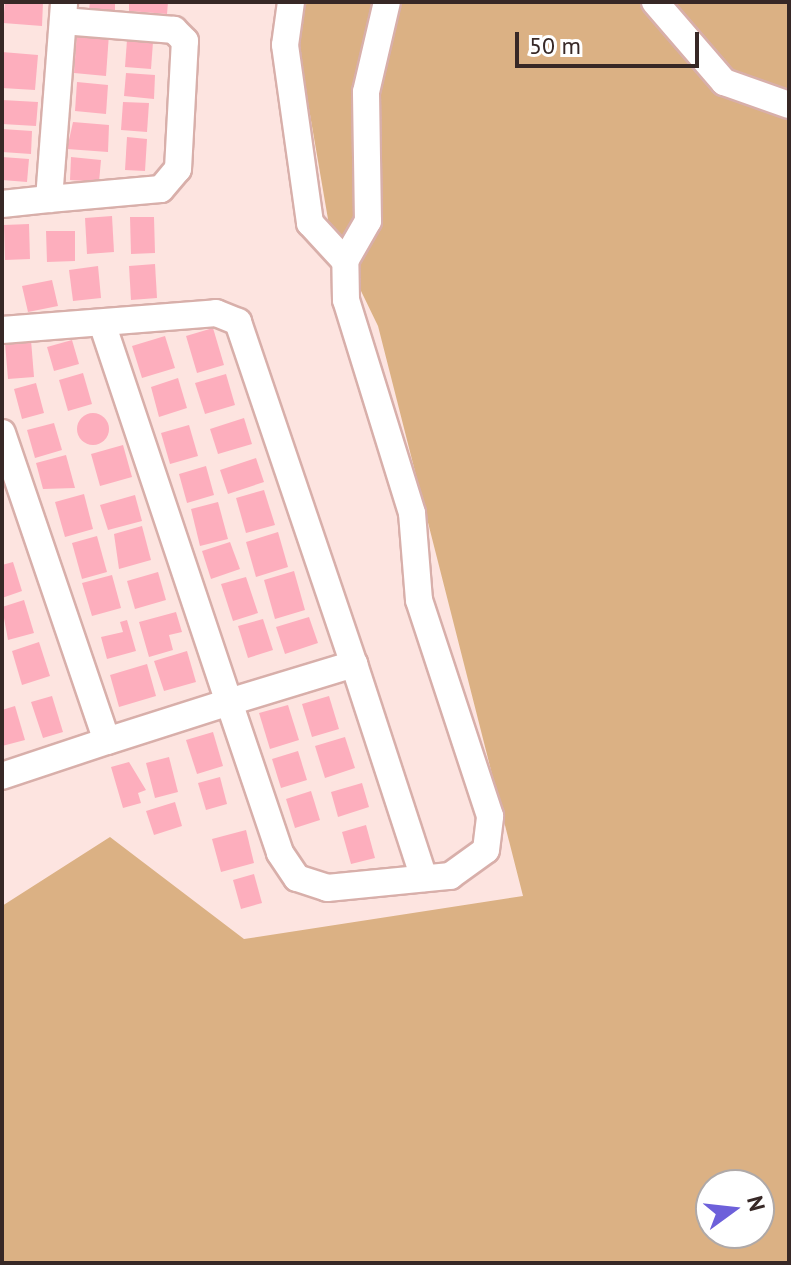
<!DOCTYPE html>
<html>
<head>
<meta charset="utf-8">
<style>
	body { margin:0 }
	#map { position:relative; width:791px; height:1265px; overflow:hidden; background:#fde4e0; font-family:"PT Sans",sans-serif }
	div>[style] { position:absolute }
	.green>* { inset:0; background:#dbb184 }
	.building>* { inset:0; background:#fdaebd }
	.round { border-radius:50% }
	.roads { filter:drop-shadow(2px 0 #d8afaa) drop-shadow(-2px 0 #d8afaa) drop-shadow(0 2px #d8afaa) drop-shadow(0 -2px #d8afaa) }
	.minor>* { height:26px; margin:-13px; padding:0 13px; transform-origin:13px; border-radius:13px; background:#fff }
	span { translate:-50% -50%; white-space:nowrap; text-align:center; line-height:1.15; -webkit-text-stroke:6px #fff; paint-order:stroke }
	.frame { position:absolute; inset:0; border:4px solid #372826; pointer-events:none }
	.north { position:absolute; left:695px; top:1169px; width:80px; height:80px; box-sizing:border-box; background:#fff; border:2px solid #afa9a8; border-radius:50%; rotate:75deg; font-size:22px; font-weight:700; line-height:32px; text-align:center; color:#372826 }
	.north::after { content:''; display:block; margin:auto; width:28px; height:36px; background:#6d60da; clip-path:polygon(50% 0,100% 100%,50% 72%,0 100%) }
	.scale { position:absolute; left:515px; top:32px; width:184px; height:36px; box-sizing:border-box; border:4px solid #372826; border-top:0; padding-left:10px; font-size:24px; line-height:28px; white-space:nowrap; color:#372826; -webkit-text-stroke:6px #fff; paint-order:stroke }
</style>
</head>
<body>
<div id="map">
	<div class="green">
		<div style="clip-path:polygon(evenodd,307px 2px,789px 2px,789px 1263px,2px 1263px,2px 906px,110px 837px,244px 939px,523px 896px,378px 326px,329px 225px,296px 33px,307px 2px,711px 1185px,759px 1185px,759px 1233px,711px 1233px,711px 1185px)"></div>
	</div>
	<div class="building">
		<div style="clip-path:polygon(5px 2px,43px 2px,42px 26px,3px 23px)"></div>
		<div style="clip-path:polygon(90px 2px,115px 2px,115px 12px,89px 10px)"></div>
		<div style="clip-path:polygon(129px 2px,168px 2px,167px 14px,129px 11px)"></div>
		<div style="clip-path:polygon(77px 32px,109px 34px,106px 76px,74px 73px)"></div>
		<div style="clip-path:polygon(127px 40px,153px 42px,151px 69px,125px 67px)"></div>
		<div style="clip-path:polygon(2px 52px,38px 55px,35px 90px,2px 88px)"></div>
		<div style="clip-path:polygon(126px 73px,155px 75px,154px 99px,124px 96px)"></div>
		<div style="clip-path:polygon(77px 82px,108px 85px,106px 114px,75px 111px)"></div>
		<div style="clip-path:polygon(2px 100px,38px 102px,36px 126px,2px 124px)"></div>
		<div style="clip-path:polygon(123px 102px,149px 103px,147px 132px,121px 130px)"></div>
		<div style="clip-path:polygon(73px 122px,109px 125px,108px 152px,67px 149px)"></div>
		<div style="clip-path:polygon(2px 129px,32px 131px,31px 154px,2px 152px)"></div>
		<div style="clip-path:polygon(127px 137px,147px 139px,145px 171px,125px 170px)"></div>
		<div style="clip-path:polygon(2px 157px,29px 159px,27px 182px,2px 180px)"></div>
		<div style="clip-path:polygon(71px 157px,101px 160px,99px 182px,70px 180px)"></div>
		<div style="clip-path:polygon(112px 216px,114px 252px,87px 254px,85px 218px)"></div>
		<div style="clip-path:polygon(130px 217px,154px 217px,155px 253px,131px 254px)"></div>
		<div style="clip-path:polygon(29px 224px,30px 259px,5px 260px,4px 225px)"></div>
		<div style="clip-path:polygon(46px 231px,75px 231px,75px 261px,47px 262px)"></div>
		<div style="clip-path:polygon(155px 264px,157px 298px,131px 300px,129px 266px)"></div>
		<div style="clip-path:polygon(98px 266px,101px 298px,73px 301px,69px 270px)"></div>
		<div style="clip-path:polygon(52px 280px,58px 306px,28px 312px,22px 286px)"></div>
		<div style="clip-path:polygon(213px 328px,224px 365px,197px 373px,186px 336px)"></div>
		<div style="clip-path:polygon(165px 336px,175px 368px,142px 378px,132px 346px)"></div>
		<div style="clip-path:polygon(31px 340px,34px 377px,8px 379px,5px 343px)"></div>
		<div style="clip-path:polygon(72px 340px,79px 364px,54px 371px,47px 347px)"></div>
		<div style="clip-path:polygon(83px 373px,92px 404px,68px 411px,59px 380px)"></div>
		<div style="clip-path:polygon(226px 374px,235px 405px,205px 414px,195px 383px)"></div>
		<div style="clip-path:polygon(178px 378px,187px 408px,159px 417px,151px 387px)"></div>
		<div style="clip-path:polygon(36px 383px,44px 413px,22px 419px,14px 389px)"></div>
		<div class="round" style="left:77px;top:413px;width:32px;height:32px"></div>
		<div style="clip-path:polygon(244px 418px,252px 444px,218px 454px,210px 429px)"></div>
		<div style="clip-path:polygon(54px 423px,62px 450px,35px 458px,27px 430px)"></div>
		<div style="clip-path:polygon(189px 425px,198px 456px,170px 464px,161px 433px)"></div>
		<div style="clip-path:polygon(123px 445px,132px 477px,100px 486px,91px 454px)"></div>
		<div style="clip-path:polygon(66px 455px,75px 488px,43px 489px,36px 463px)"></div>
		<div style="clip-path:polygon(256px 458px,264px 482px,228px 494px,220px 470px)"></div>
		<div style="clip-path:polygon(206px 466px,214px 495px,187px 503px,179px 474px)"></div>
		<div style="clip-path:polygon(264px 490px,275px 525px,246px 533px,236px 498px)"></div>
		<div style="clip-path:polygon(84px 494px,93px 529px,65px 537px,55px 502px)"></div>
		<div style="clip-path:polygon(135px 495px,142px 521px,108px 530px,100px 505px)"></div>
		<div style="clip-path:polygon(218px 502px,228px 539px,200px 546px,191px 509px)"></div>
		<div style="clip-path:polygon(142px 526px,151px 560px,119px 569px,114px 534px)"></div>
		<div style="clip-path:polygon(278px 532px,288px 567px,256px 577px,246px 542px)"></div>
		<div style="clip-path:polygon(97px 536px,107px 572px,82px 579px,72px 543px)"></div>
		<div style="clip-path:polygon(230px 542px,240px 569px,211px 579px,202px 551px)"></div>
		<div style="clip-path:polygon(13px 562px,22px 591px,2px 598px,2px 565px)"></div>
		<div style="clip-path:polygon(294px 571px,305px 610px,275px 619px,264px 580px)"></div>
		<div style="clip-path:polygon(158px 572px,166px 600px,135px 609px,127px 581px)"></div>
		<div style="clip-path:polygon(112px 575px,121px 608px,92px 616px,82px 583px)"></div>
		<div style="clip-path:polygon(246px 577px,258px 613px,233px 621px,221px 584px)"></div>
		<div style="clip-path:polygon(24px 600px,34px 633px,8px 640px,2px 607px)"></div>
		<div style="clip-path:polygon(176px 612px,182px 632px,169px 635px,173px 650px,149px 657px,139px 622px)"></div>
		<div style="clip-path:polygon(309px 617px,318px 643px,285px 654px,276px 627px)"></div>
		<div style="clip-path:polygon(263px 619px,273px 650px,248px 658px,238px 626px)"></div>
		<div style="clip-path:polygon(127px 620px,136px 651px,107px 659px,101px 637px,123px 632px,120px 622px)"></div>
		<div style="clip-path:polygon(39px 642px,50px 676px,22px 685px,12px 651px)"></div>
		<div style="clip-path:polygon(187px 651px,196px 682px,164px 691px,154px 661px)"></div>
		<div style="clip-path:polygon(147px 664px,156px 696px,119px 707px,110px 675px)"></div>
		<div style="clip-path:polygon(52px 696px,63px 732px,43px 738px,31px 702px)"></div>
		<div style="clip-path:polygon(329px 696px,339px 729px,312px 737px,302px 704px)"></div>
		<div style="clip-path:polygon(288px 705px,299px 740px,270px 749px,259px 713px)"></div>
		<div style="clip-path:polygon(15px 706px,25px 740px,2px 746px,2px 710px)"></div>
		<div style="clip-path:polygon(213px 732px,223px 766px,197px 774px,186px 740px)"></div>
		<div style="clip-path:polygon(345px 737px,355px 768px,325px 778px,315px 746px)"></div>
		<div style="clip-path:polygon(298px 751px,307px 780px,281px 788px,272px 759px)"></div>
		<div style="clip-path:polygon(169px 757px,178px 792px,155px 798px,146px 763px)"></div>
		<div style="clip-path:polygon(129px 762px,146px 790px,138px 793px,141px 803px,123px 808px,111px 767px)"></div>
		<div style="clip-path:polygon(220px 777px,227px 804px,206px 810px,198px 783px)"></div>
		<div style="clip-path:polygon(362px 783px,369px 807px,338px 817px,331px 792px)"></div>
		<div style="clip-path:polygon(311px 791px,320px 820px,295px 828px,286px 799px)"></div>
		<div style="clip-path:polygon(175px 802px,182px 826px,154px 835px,146px 811px)"></div>
		<div style="clip-path:polygon(366px 825px,375px 858px,351px 864px,342px 832px)"></div>
		<div style="clip-path:polygon(246px 830px,254px 863px,221px 872px,212px 839px)"></div>
		<div style="clip-path:polygon(254px 874px,262px 903px,241px 909px,233px 880px)"></div>
	</div>
	<div class="roads">
		<div class="minor">
			<div style="left:291px;top:2px;width:43px;rotate:97.9deg"></div>
			<div style="left:285px;top:45px;width:180px;rotate:82deg"></div>
			<div style="left:310px;top:223px;width:52px;rotate:47.4deg"></div>
			<div style="left:655px;top:2px;width:106px;rotate:49.2deg"></div>
			<div style="left:724px;top:82px;width:69px;rotate:19.5deg"></div>
			<div style="left:49px;top:199px;width:112px;rotate:-5.1deg"></div>
			<div style="left:161px;top:189px;width:26px;rotate:-50deg"></div>
			<div style="left:178px;top:169px;width:128px;rotate:-86.9deg"></div>
			<div style="left:185px;top:41px;width:16px;rotate:-135deg"></div>
			<div style="left:174px;top:30px;width:111px;rotate:-175.4deg"></div>
			<div style="left:2px;top:204px;width:47px;rotate:-6.1deg"></div>
			<div style="left:49px;top:199px;width:198px;rotate:-85.6deg"></div>
			<div style="left:102px;top:323px;width:400px;rotate:71.5deg"></div>
			<div style="left:229px;top:702px;width:131px;rotate:-16.9deg"></div>
			<div style="left:354px;top:664px;width:225px;rotate:71.9deg"></div>
			<div style="left:2px;top:330px;width:215px;rotate:-4.5deg"></div>
			<div style="left:216px;top:313px;width:24px;rotate:22deg"></div>
			<div style="left:238px;top:322px;width:361px;rotate:71.3deg"></div>
			<div style="left:2px;top:433px;width:325px;rotate:71.2deg"></div>
			<div style="left:107px;top:741px;width:111px;rotate:161.6deg"></div>
			<div style="left:107px;top:741px;width:128px;rotate:-17.7deg"></div>
			<div style="left:229px;top:702px;width:159px;rotate:71.3deg"></div>
			<div style="left:280px;top:853px;width:30px;rotate:56deg"></div>
			<div style="left:297px;top:878px;width:32px;rotate:18deg"></div>
			<div style="left:327px;top:888px;width:124px;rotate:-5.6deg"></div>
			<div style="left:450px;top:876px;width:44px;rotate:-35.8deg"></div>
			<div style="left:486px;top:850px;width:34px;rotate:-83deg"></div>
			<div style="left:490px;top:816px;width:227px;rotate:-108.2deg"></div>
			<div style="left:419px;top:600px;width:87px;rotate:-94.6deg"></div>
			<div style="left:412px;top:513px;width:223px;rotate:-107.2deg"></div>
			<div style="left:346px;top:300px;width:39px;rotate:-91deg"></div>
			<div style="left:345px;top:261px;width:46px;rotate:-60.1deg"></div>
			<div style="left:368px;top:221px;width:129px;rotate:-90.9deg"></div>
			<div style="left:366px;top:92px;width:92px;rotate:-76.9deg"></div>
		</div>
	</div>
	<div class="frame"></div>
	<div class="north">N</div>
	<div class="scale">50 m</div>
</div>
</body>
</html>
